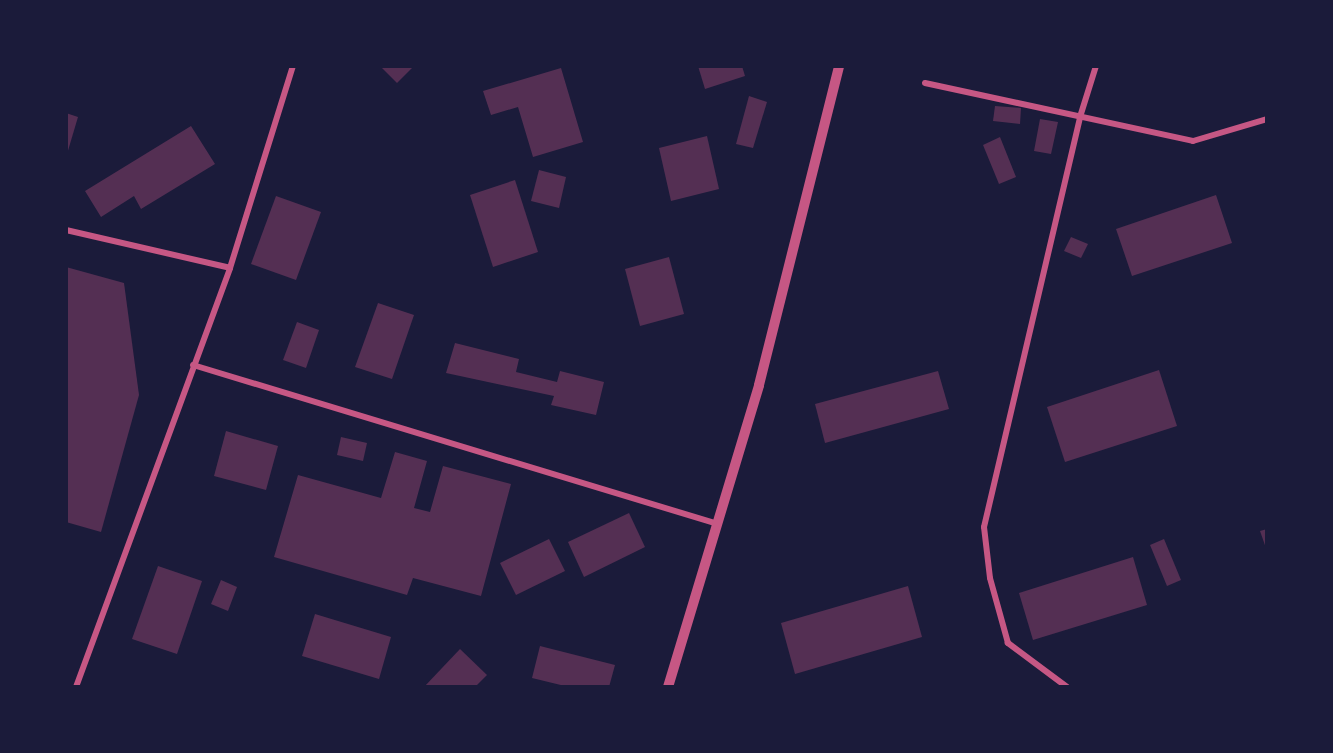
<!DOCTYPE html>
<html>
<head>
<meta charset="utf-8">
<style>
	body { margin:0 }
	#map { position:relative; width:1333px; height:753px; overflow:hidden; background:#1b1b3a; font-family:"Open Sans",sans-serif }
	div>[style] { position:absolute }
	.building>* { inset:0; background:#542f53 }
	.minor>* { height:6px; margin:-3px; padding:0 3px; transform-origin:3px; border-radius:3px; background:#c65784 }
	.tertiary>* { height:10px; margin:-5px; padding:0 5px; transform-origin:5px; border-radius:5px; background:#c65784 }
	span { translate:-50% -50%; white-space:nowrap; text-align:center; line-height:1.15; -webkit-text-stroke:6px #1b1b3a; paint-order:stroke }
	.frame { position:absolute; inset:0; border:68px solid #1b1b3a; pointer-events:none }
</style>
</head>
<body>
<div id="map">
	<div class="building">
		<div style="clip-path:polygon(380px 66px,414px 66px,397px 83px)"></div>
		<div style="clip-path:polygon(698px 66px,742px 66px,745px 76px,705px 89px)"></div>
		<div style="clip-path:polygon(561px 68px,583px 142px,533px 157px,518px 107px,491px 115px,483px 91px)"></div>
		<div style="clip-path:polygon(749px 96px,767px 102px,753px 148px,736px 144px)"></div>
		<div style="clip-path:polygon(995px 106px,1021px 108px,1020px 124px,993px 121px)"></div>
		<div style="clip-path:polygon(66px 113px,78px 117px,67px 154px,66px 154px)"></div>
		<div style="clip-path:polygon(1040px 119px,1058px 122px,1051px 154px,1034px 151px)"></div>
		<div style="clip-path:polygon(191px 126px,215px 164px,141px 209px,134px 196px,101px 217px,85px 191px)"></div>
		<div style="clip-path:polygon(707px 136px,719px 189px,671px 201px,659px 148px)"></div>
		<div style="clip-path:polygon(1000px 137px,1016px 177px,999px 184px,983px 145px)"></div>
		<div style="clip-path:polygon(539px 170px,566px 177px,559px 208px,531px 201px)"></div>
		<div style="clip-path:polygon(515px 180px,538px 252px,493px 267px,470px 195px)"></div>
		<div style="clip-path:polygon(1216px 195px,1232px 243px,1132px 276px,1116px 229px)"></div>
		<div style="clip-path:polygon(276px 196px,321px 212px,296px 280px,251px 264px)"></div>
		<div style="clip-path:polygon(1071px 237px,1088px 244px,1081px 258px,1064px 251px)"></div>
		<div style="clip-path:polygon(669px 257px,684px 314px,640px 326px,625px 269px)"></div>
		<div style="clip-path:polygon(66px 267px,124px 283px,139px 395px,101px 532px,66px 522px)"></div>
		<div style="clip-path:polygon(378px 303px,414px 315px,392px 379px,355px 367px)"></div>
		<div style="clip-path:polygon(297px 322px,319px 330px,306px 368px,283px 360px)"></div>
		<div style="clip-path:polygon(455px 343px,519px 359px,516px 372px,557px 382px,560px 371px,604px 382px,596px 415px,551px 405px,554px 396px,446px 373px)"></div>
		<div style="clip-path:polygon(1159px 370px,1177px 426px,1065px 462px,1047px 407px)"></div>
		<div style="clip-path:polygon(938px 371px,949px 409px,825px 443px,815px 404px)"></div>
		<div style="clip-path:polygon(226px 431px,278px 446px,266px 490px,214px 476px)"></div>
		<div style="clip-path:polygon(341px 437px,367px 443px,363px 461px,337px 455px)"></div>
		<div style="clip-path:polygon(395px 452px,427px 461px,414px 508px,430px 512px,443px 466px,511px 484px,481px 596px,413px 578px,407px 595px,274px 557px,298px 475px,381px 498px)"></div>
		<div style="clip-path:polygon(629px 513px,645px 547px,584px 577px,568px 542px)"></div>
		<div style="clip-path:polygon(1267px 529px,1267px 551px,1260px 531px)"></div>
		<div style="clip-path:polygon(549px 539px,565px 571px,516px 595px,500px 563px)"></div>
		<div style="clip-path:polygon(1164px 539px,1181px 580px,1167px 586px,1150px 545px)"></div>
		<div style="clip-path:polygon(1133px 557px,1147px 605px,1033px 640px,1019px 593px)"></div>
		<div style="clip-path:polygon(158px 566px,202px 581px,177px 654px,132px 639px)"></div>
		<div style="clip-path:polygon(221px 580px,237px 587px,228px 611px,211px 604px)"></div>
		<div style="clip-path:polygon(908px 586px,922px 637px,795px 674px,781px 623px)"></div>
		<div style="clip-path:polygon(315px 614px,391px 637px,379px 679px,302px 656px)"></div>
		<div style="clip-path:polygon(540px 646px,615px 665px,609px 687px,569px 687px,532px 678px)"></div>
		<div style="clip-path:polygon(460px 649px,487px 675px,475px 687px,424px 687px)"></div>
	</div>
	<div class="minor">
		<div style="left:925px;top:83px;width:274px;rotate:12.2deg"></div>
		<div style="left:1193px;top:141px;width:77px;rotate:-16.6deg"></div>
		<div style="left:66px;top:230px;width:168px;rotate:13deg"></div>
		<div style="left:193px;top:365px;width:549px;rotate:16.85deg"></div>
		<div style="left:76px;top:687px;width:446px;rotate:-69.8deg"></div>
		<div style="left:230px;top:268px;width:212px;rotate:-72.7deg"></div>
		<div style="left:1067px;top:687px;width:74px;rotate:-143.3deg"></div>
		<div style="left:1008px;top:643px;width:67px;rotate:-105.5deg"></div>
		<div style="left:990px;top:578px;width:51px;rotate:-96.7deg"></div>
		<div style="left:984px;top:527px;width:421px;rotate:-76.8deg"></div>
		<div style="left:1080px;top:117px;width:53px;rotate:-72.6deg"></div>
	</div>
	<div class="tertiary">
		<div style="left:668px;top:687px;width:315px;rotate:-73.2deg"></div>
		<div style="left:759px;top:385px;width:329px;rotate:-75.9deg"></div>
	</div>
	<div class="frame"></div>
</div>
</body>
</html>
